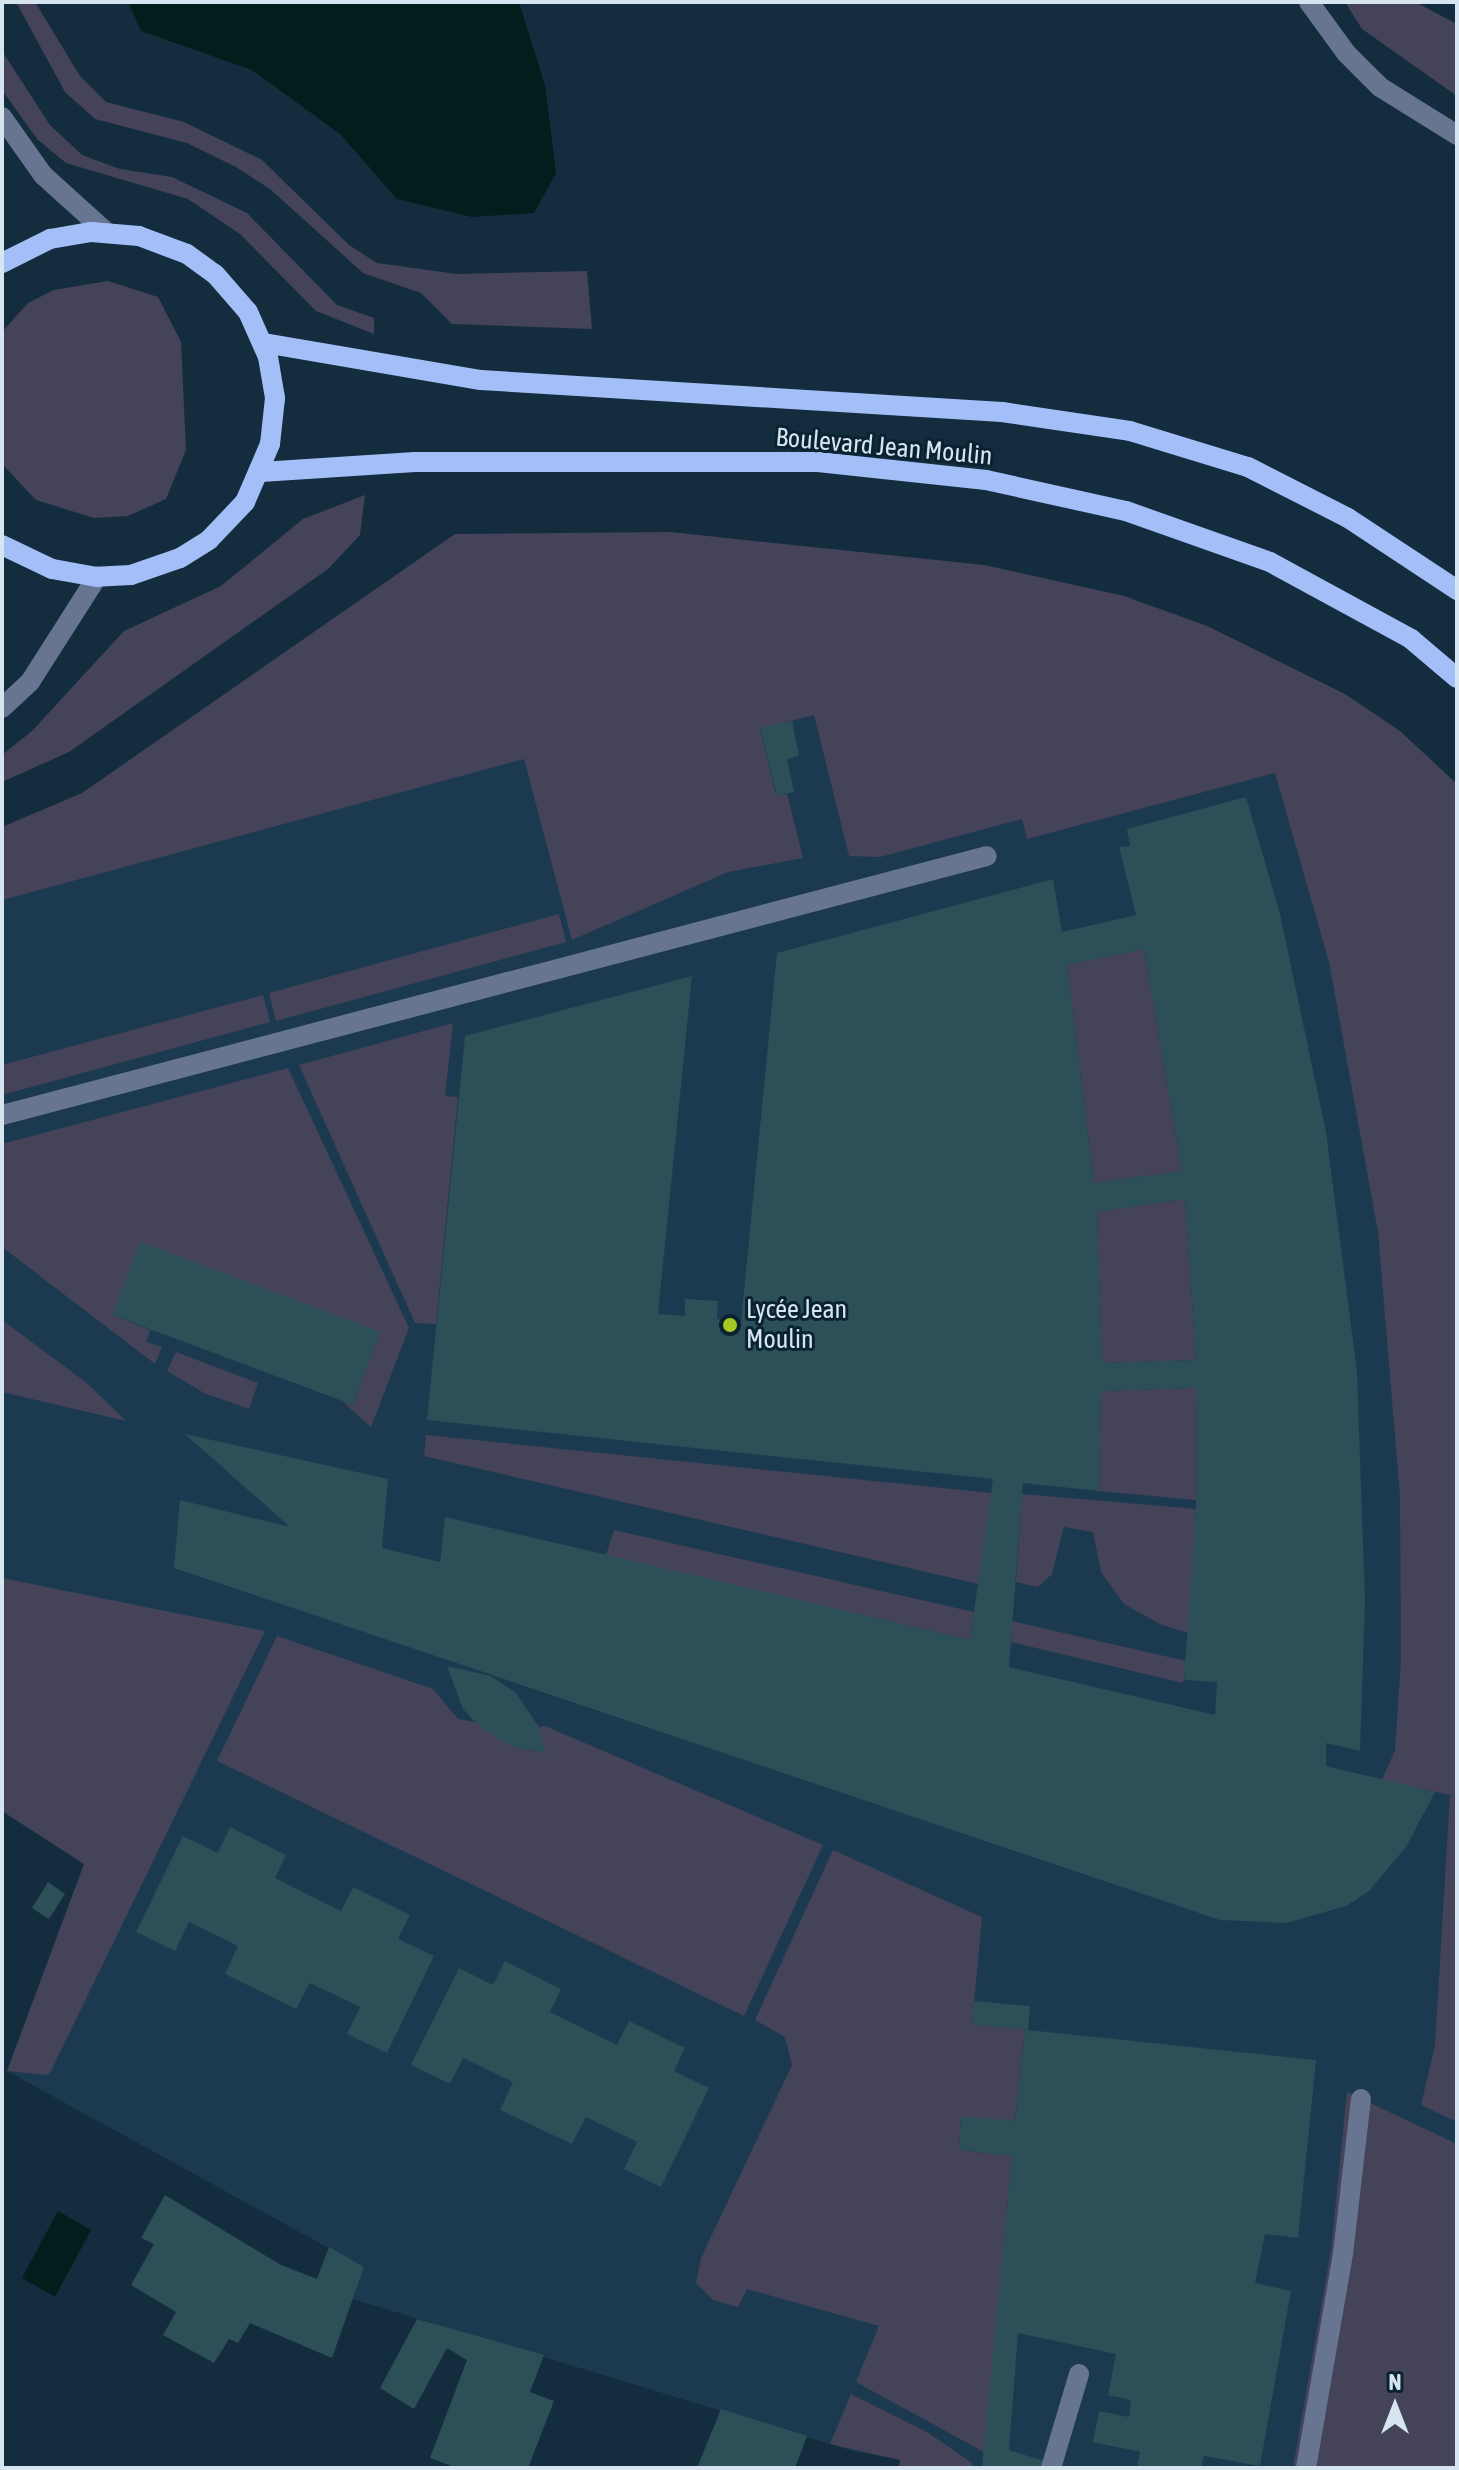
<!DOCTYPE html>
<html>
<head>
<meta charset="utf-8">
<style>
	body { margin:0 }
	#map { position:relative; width:1459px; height:2470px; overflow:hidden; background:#142d3e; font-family:"Asap Condensed",sans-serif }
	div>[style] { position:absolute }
	.built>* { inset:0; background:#1b3a4f }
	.green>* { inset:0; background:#454359 }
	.water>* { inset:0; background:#021d1c }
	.building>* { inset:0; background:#2c4f58 }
	.minor>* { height:20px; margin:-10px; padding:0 10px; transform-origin:10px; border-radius:10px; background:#677590 }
	.major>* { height:20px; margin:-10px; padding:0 10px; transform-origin:10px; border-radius:10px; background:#a4bff8 }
	.dots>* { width:22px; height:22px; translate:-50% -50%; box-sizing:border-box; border:4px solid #0a2333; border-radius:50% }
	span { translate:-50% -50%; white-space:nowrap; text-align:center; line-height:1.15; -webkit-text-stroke:6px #0a2333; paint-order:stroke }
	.street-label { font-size:26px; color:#d6e5f0 }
	.poi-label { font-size:26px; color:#d6e5f0 }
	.left { translate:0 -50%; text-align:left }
	.frame { position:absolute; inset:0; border:4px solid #d6e5f0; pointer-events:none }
	.north { position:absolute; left:1355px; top:2366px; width:80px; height:80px; -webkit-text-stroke:6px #0a2333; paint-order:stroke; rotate:0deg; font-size:22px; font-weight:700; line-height:32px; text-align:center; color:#d6e5f0 }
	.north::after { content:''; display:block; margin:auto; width:28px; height:36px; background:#d6e5f0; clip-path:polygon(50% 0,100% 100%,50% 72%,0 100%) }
</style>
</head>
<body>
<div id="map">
	<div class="built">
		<div style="clip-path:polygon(906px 586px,1457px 840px,1457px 2468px,899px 2468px,900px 2460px,853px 2451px,353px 2299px,363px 2267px,7px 2071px,84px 1864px,2px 1811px,2px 827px)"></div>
	</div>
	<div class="green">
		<div style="clip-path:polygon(16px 2px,35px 2px,80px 76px,106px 102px,184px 122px,262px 160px,349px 245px,377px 263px,457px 274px,587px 271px,592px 329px,452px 324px,421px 293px,363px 273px,270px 189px,236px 167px,187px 143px,95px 119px,65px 92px)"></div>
		<div style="clip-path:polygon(1345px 2px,1415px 2px,1457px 24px,1457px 96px,1362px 29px)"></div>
		<div style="clip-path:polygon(2px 51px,50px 125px,82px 155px,120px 169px,172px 177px,247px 213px,337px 305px,374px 318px,374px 334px,316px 311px,240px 234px,188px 199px,66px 163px,37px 139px,2px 90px)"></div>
		<div style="clip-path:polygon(108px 281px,158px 297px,181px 342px,186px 450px,166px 499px,128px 516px,94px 518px,36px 500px,2px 464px,2px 332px,28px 303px,54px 290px)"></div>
		<div style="clip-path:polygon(365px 495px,360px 535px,328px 569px,69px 752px,2px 782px,2px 755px,32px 731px,124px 631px,221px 586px,303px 519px)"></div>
		<div style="clip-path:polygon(670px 532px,984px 565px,1124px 596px,1207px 626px,1345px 694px,1400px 731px,1457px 784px,1457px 2122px,1421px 2105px,1435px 2045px,1450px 1795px,1382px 1780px,1395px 1750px,1401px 1660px,1400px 1496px,1378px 1232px,1329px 962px,1275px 773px,1027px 839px,1022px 819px,880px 857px,849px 856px,814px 715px,760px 729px,776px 795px,787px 794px,803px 858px,728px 872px,572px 940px,524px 759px,2px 900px,2px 827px,82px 793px,455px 534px)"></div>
		<div style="clip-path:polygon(559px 914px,566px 942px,276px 1021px,269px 993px)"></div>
		<div style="clip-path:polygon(1144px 949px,1182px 1171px,1094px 1183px,1067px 965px)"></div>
		<div style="clip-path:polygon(263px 995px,270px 1022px,2px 1095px,2px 1065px)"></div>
		<div style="clip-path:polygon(453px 1023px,445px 1096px,458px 1097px,436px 1324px,415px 1323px,299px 1065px)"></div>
		<div style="clip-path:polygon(288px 1068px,409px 1328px,371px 1427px,343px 1402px,353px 1405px,380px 1332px,112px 1315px,150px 1330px,146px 1342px,162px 1347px,155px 1364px,2px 1247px,2px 1144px)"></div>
		<div style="clip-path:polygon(1185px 1199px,1196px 1360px,1102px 1363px,1097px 1212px)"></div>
		<div style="clip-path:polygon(2px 1320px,87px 1383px,126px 1421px,2px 1392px)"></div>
		<div style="clip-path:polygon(176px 1352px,258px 1383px,249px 1409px,204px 1393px,167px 1371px)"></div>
		<div style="clip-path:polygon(1197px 1388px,1196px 1500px,1099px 1491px,1101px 1391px)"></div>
		<div style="clip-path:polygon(426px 1435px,992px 1493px,978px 1584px,424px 1456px)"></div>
		<div style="clip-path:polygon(1022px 1494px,1196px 1509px,1189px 1633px,1162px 1625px,1124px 1604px,1101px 1572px,1093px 1532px,1064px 1527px,1052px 1574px,1038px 1587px,1016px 1582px)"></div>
		<div style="clip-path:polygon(614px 1530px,974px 1612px,970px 1640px,606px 1555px)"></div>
		<div style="clip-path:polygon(2px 1578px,265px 1631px,49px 2075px,7px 2071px,84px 1864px,2px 1811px)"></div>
		<div style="clip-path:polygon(1012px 1621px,1186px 1661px,1183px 1683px,1011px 1642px)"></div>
		<div style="clip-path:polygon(277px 1636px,433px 1689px,458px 1719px,475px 1722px,513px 1747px,545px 1753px,539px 1727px,545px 1726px,823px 1845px,744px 2016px,217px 1761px)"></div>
		<div style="clip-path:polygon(833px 1850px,982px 1917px,972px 2025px,1025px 2029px,1015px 2121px,961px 2117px,959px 2150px,1012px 2156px,984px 2452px,856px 2382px,879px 2326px,747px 2289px,738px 2307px,713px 2300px,696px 2283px,701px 2258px,792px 2065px,785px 2037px,755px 2020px)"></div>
		<div style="clip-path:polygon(1347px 2092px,1457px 2144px,1457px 2468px,1293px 2468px,1331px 2250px)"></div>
		<div style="clip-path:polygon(851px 2394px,927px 2432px,972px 2463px,972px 2468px,899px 2468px,900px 2460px,830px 2444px)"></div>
	</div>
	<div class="water">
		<div style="clip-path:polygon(128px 2px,519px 2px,545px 85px,556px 173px,534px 213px,472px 217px,397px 199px,340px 134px,252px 70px,141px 31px)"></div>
		<div style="clip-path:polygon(58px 2211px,91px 2230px,55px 2297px,22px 2278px)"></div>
	</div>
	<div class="building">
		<div style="clip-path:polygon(792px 721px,799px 756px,787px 759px,794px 792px,777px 796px,760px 728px)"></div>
		<div style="clip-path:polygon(evenodd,1246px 797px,1280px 914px,1326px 1132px,1357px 1372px,1365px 1601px,1360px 1751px,1326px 1743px,1326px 1766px,1435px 1792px,1406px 1847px,1369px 1891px,1346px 1906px,1286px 1923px,1220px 1920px,174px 1568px,180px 1500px,290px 1527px,185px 1434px,388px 1479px,382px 1548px,440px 1562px,445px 1517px,970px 1640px,993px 1479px,427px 1420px,465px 1036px,692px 976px,658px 1314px,685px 1316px,685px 1299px,718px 1301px,717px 1319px,741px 1322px,777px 953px,1053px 879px,1062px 932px,1136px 915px,1119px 847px,1130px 846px,1127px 829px,1246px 797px,1144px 949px,1182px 1171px,1094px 1183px,1067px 965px,1144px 949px,1246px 797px,1185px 1199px,1196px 1360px,1102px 1363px,1097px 1212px,1185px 1199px,1246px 797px,1197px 1388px,1196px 1509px,1184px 1680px,1217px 1682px,1215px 1715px,1009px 1667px,1023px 1483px,1099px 1491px,1101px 1391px,1197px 1388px)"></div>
		<div style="clip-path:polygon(140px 1242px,380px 1332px,353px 1405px,112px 1315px)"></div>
		<div style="clip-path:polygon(447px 1666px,491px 1676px,516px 1693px,539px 1727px,546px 1753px,513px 1747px,481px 1728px,463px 1709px)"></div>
		<div style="clip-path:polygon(230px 1827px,286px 1855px,275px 1878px,341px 1911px,353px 1887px,410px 1915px,398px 1939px,434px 1956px,387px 2053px,347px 2034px,360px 2007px,310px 1983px,296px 2009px,225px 1974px,238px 1946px,189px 1922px,175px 1951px,136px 1932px,183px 1836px,218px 1853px)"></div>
		<div style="clip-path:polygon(48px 1882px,65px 1894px,49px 1919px,32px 1908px)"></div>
		<div style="clip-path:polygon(505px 1961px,561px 1989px,550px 2012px,617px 2045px,629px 2021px,685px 2048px,674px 2071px,709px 2088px,661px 2187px,624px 2169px,637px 2142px,586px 2117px,572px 2144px,500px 2110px,513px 2082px,463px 2058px,450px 2084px,411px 2065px,459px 1968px,493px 1985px)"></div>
		<div style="clip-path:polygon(974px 2001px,1030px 2006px,1028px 2030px,1316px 2060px,1298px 2238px,1265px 2234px,1255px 2283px,1291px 2291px,1260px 2466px,1204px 2456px,1201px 2468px,1137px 2468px,1140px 2452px,1093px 2442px,1099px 2411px,1129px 2417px,1131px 2400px,1108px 2395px,1116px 2354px,1018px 2333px,1009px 2450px,1067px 2468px,982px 2468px,1012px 2156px,959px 2150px,961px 2116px,1015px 2121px,1025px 2029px,972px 2025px)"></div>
		<div style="clip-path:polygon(165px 2195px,281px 2265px,317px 2279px,329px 2247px,364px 2267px,332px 2358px,250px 2323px,238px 2343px,229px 2339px,214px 2363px,163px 2335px,176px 2312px,131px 2285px,154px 2244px,141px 2238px)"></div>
		<div style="clip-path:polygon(417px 2319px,544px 2355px,530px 2392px,554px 2401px,528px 2468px,457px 2468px,430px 2458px,467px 2360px,447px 2348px,414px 2409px,380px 2388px)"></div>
		<div style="clip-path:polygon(721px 2409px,807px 2436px,795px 2468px,697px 2468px)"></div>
	</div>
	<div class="minor">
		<div style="left:1309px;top:2px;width:63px;rotate:54deg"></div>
		<div style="left:1346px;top:53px;width:48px;rotate:45deg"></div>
		<div style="left:1380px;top:87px;width:91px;rotate:31.9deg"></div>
		<div style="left:2px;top:117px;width:71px;rotate:54.7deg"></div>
		<div style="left:43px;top:175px;width:85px;rotate:42.1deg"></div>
		<div style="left:2px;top:708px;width:38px;rotate:-43deg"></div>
		<div style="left:30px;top:682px;width:125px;rotate:-57.5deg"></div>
		<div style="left:2px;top:1115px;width:1018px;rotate:-14.73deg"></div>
		<div style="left:1051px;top:2468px;width:98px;rotate:-73.4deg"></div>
		<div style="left:1306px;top:2468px;width:217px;rotate:-80.2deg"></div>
		<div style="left:1343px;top:2254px;width:156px;rotate:-83.4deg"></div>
	</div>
	<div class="major">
		<div style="left:2px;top:263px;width:54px;rotate:-26.6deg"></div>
		<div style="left:50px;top:239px;width:42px;rotate:-9.7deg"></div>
		<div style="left:91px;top:232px;width:48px;rotate:4.8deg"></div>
		<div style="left:139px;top:236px;width:51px;rotate:20.6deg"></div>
		<div style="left:187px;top:254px;width:34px;rotate:36deg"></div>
		<div style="left:215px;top:274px;width:50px;rotate:49deg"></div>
		<div style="left:248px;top:312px;width:49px;rotate:66deg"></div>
		<div style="left:268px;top:357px;width:42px;rotate:80.3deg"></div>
		<div style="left:275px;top:398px;width:46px;rotate:96.2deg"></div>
		<div style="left:270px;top:444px;width:63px;rotate:113.3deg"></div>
		<div style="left:245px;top:502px;width:52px;rotate:133.5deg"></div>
		<div style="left:209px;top:540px;width:34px;rotate:148deg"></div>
		<div style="left:180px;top:558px;width:52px;rotate:160.9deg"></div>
		<div style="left:131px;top:575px;width:34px;rotate:177deg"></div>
		<div style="left:97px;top:577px;width:46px;rotate:-169.9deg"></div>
		<div style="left:52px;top:569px;width:55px;rotate:-154.4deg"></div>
		<div style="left:264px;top:343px;width:220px;rotate:9.7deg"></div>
		<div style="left:481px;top:380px;width:522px;rotate:3.51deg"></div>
		<div style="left:1002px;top:412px;width:129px;rotate:8.4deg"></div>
		<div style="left:1130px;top:431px;width:123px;rotate:17deg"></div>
		<div style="left:1248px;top:467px;width:112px;rotate:27deg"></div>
		<div style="left:1348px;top:518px;width:131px;rotate:33.4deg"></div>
		<div style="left:261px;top:472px;width:154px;rotate:-3.7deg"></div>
		<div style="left:415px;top:462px;width:403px"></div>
		<div style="left:818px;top:462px;width:169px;rotate:6.1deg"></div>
		<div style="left:986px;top:480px;width:143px;rotate:12.5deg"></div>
		<div style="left:1126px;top:511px;width:153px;rotate:19.5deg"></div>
		<div style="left:1270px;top:562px;width:161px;rotate:28.6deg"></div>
		<div style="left:1411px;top:639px;width:60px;rotate:40.3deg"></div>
	</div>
	<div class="dots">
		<div style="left:730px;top:1325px;background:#a5c822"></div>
	</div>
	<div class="street-label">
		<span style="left:884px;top:447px;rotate:5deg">Boulevard Jean Moulin</span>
	</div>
	<div class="poi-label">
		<span class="left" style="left:746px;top:1325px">Lycée Jean<br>Moulin</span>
	</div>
	<div class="frame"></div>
	<div class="north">N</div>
</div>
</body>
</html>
